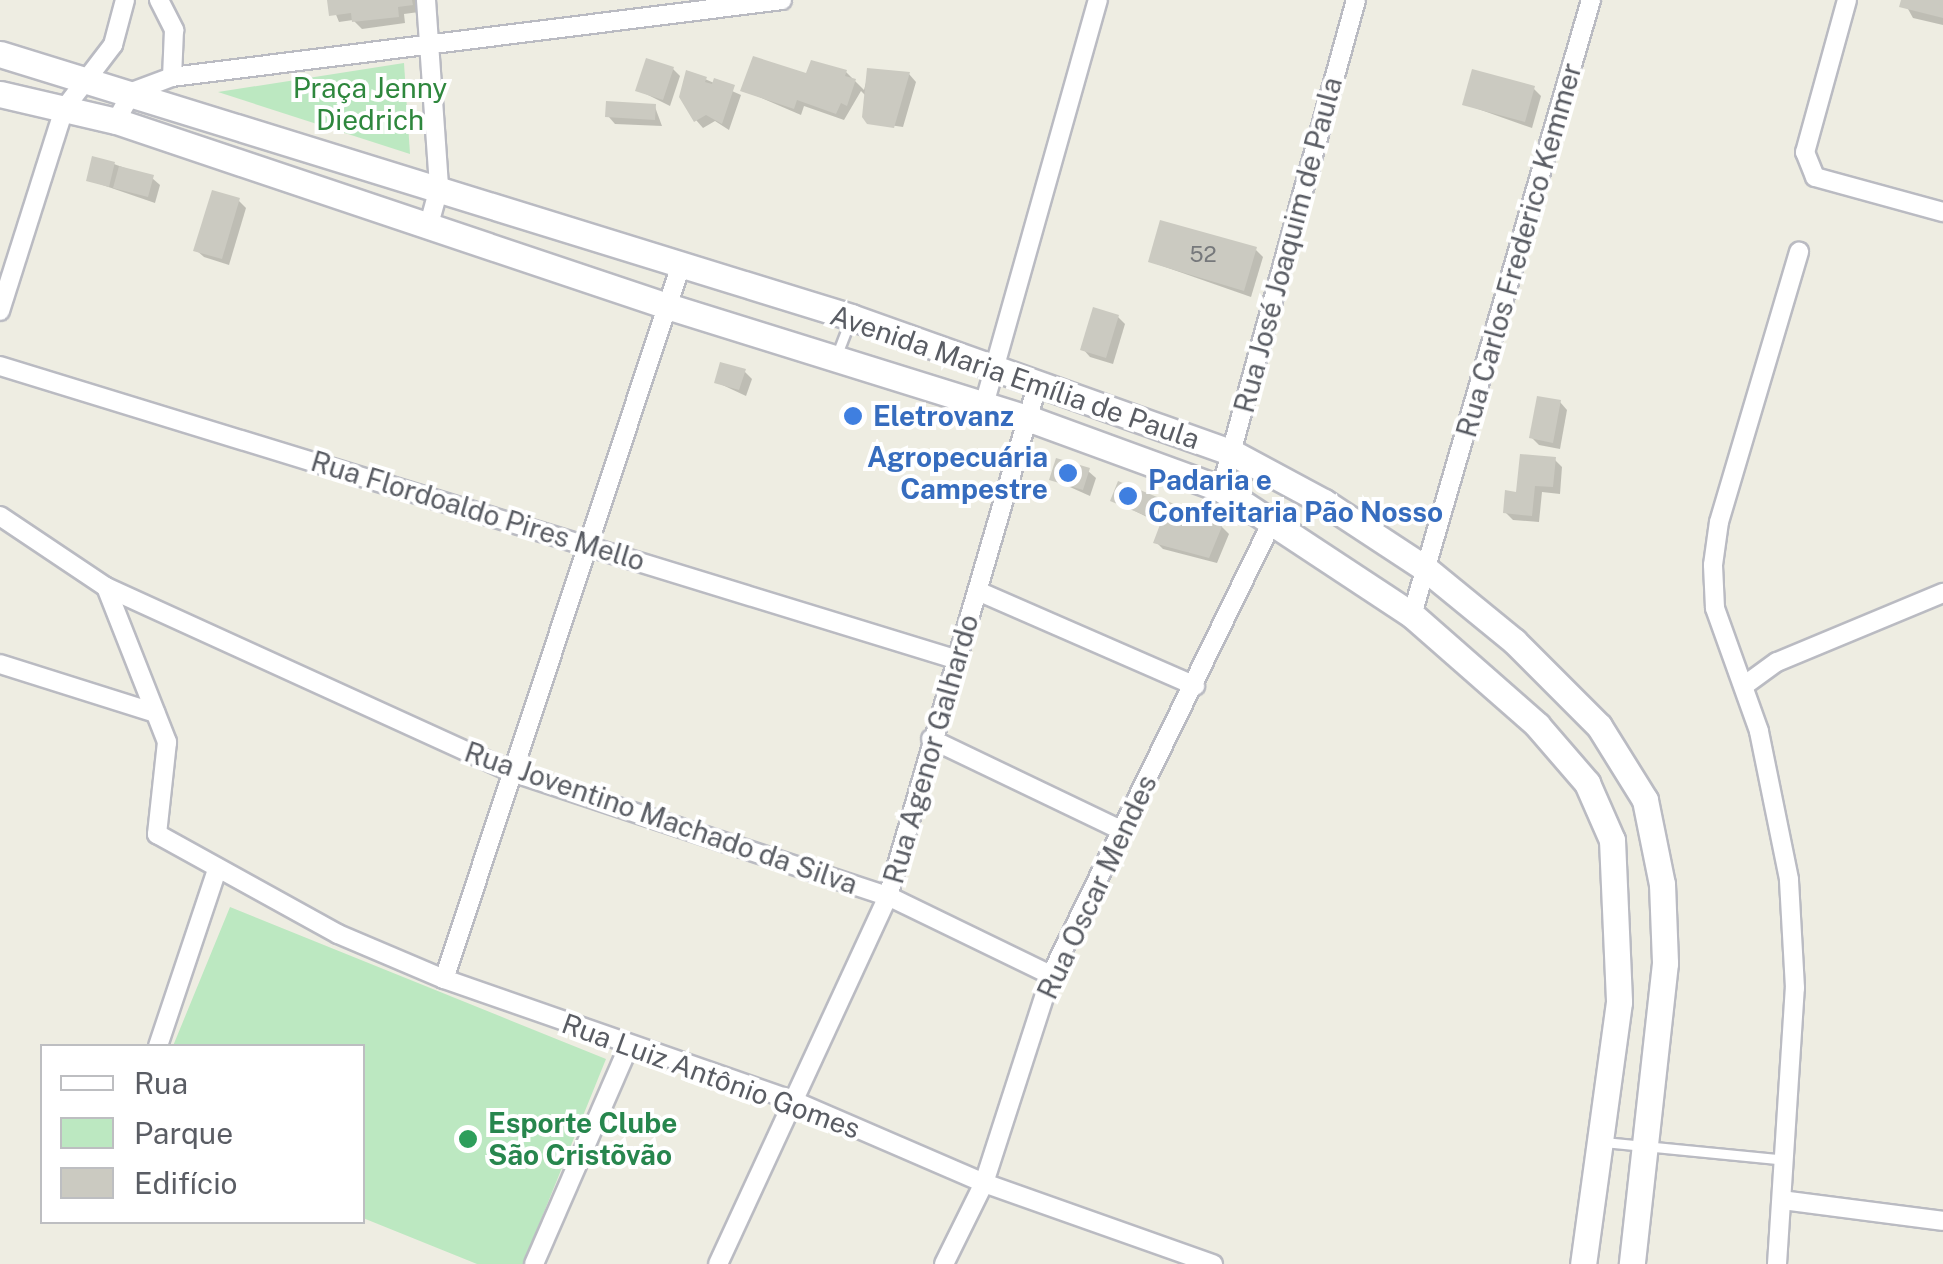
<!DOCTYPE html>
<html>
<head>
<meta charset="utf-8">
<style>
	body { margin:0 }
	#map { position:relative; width:1943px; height:1264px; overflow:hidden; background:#eeede2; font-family:"Public Sans",sans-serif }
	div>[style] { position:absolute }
	.green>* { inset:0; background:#bce8c1 }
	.shadow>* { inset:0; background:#0003 }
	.building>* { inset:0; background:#cbcac1 }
	.roads { filter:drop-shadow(2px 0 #babbc2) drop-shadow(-2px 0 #babbc2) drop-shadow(0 2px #babbc2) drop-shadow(0 -2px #babbc2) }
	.service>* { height:9px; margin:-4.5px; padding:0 4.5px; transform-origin:4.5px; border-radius:4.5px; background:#fff }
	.minor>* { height:18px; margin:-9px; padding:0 9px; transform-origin:9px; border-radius:9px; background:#fff }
	.secondary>* { height:25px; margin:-12.5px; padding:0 12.5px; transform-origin:12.5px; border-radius:12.5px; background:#fff }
	.dots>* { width:28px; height:28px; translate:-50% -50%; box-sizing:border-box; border:5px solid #fff; border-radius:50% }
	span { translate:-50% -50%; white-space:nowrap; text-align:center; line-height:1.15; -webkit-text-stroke:8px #fff; paint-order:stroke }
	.number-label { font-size:22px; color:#76787b }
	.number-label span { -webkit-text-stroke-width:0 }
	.park-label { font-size:28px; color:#2e873d }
	.street-label { font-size:28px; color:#5a5d64 }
	.shop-label { font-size:28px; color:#366cbe; font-weight:700 }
	.left { translate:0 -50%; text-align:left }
	.right { translate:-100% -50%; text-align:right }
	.leisure-label { font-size:28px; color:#27864d; font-weight:700 }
	.legend { position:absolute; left:40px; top:1044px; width:325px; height:180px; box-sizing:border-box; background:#fff; border:2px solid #bdbec1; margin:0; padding:12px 18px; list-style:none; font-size:30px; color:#5a5d64 }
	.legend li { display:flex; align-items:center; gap:20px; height:50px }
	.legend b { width:50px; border:2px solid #bdbec1 }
</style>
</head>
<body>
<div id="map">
	<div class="green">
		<div style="clip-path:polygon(404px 63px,410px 154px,218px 92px)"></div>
		<div style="clip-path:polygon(230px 907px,606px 1059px,523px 1264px,477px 1264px,363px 1218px,362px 1046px,173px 1046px)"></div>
	</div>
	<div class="shadow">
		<div style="clip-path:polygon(330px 0,417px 0,419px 12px,404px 14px,405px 23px,362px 29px,353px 20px,339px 22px)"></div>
		<div style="clip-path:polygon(1903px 0,1943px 0,1943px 25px,1913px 18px)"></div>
		<div style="clip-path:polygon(673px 69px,680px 76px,670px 106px,638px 90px)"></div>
		<div style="clip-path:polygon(869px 71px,909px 74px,916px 82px,903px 127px,868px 122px,869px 99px,861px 91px,844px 120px,804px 106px,801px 115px,743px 90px,846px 72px,864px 90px)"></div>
		<div style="clip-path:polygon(705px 79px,741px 95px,729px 130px,715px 121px,703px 128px,696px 120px)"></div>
		<div style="clip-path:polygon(1533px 88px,1541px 96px,1532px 128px,1464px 104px)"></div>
		<div style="clip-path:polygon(655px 107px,662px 126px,615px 124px,608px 116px)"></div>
		<div style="clip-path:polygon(114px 164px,152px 178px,160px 185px,155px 203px,88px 180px)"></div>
		<div style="clip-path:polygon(238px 200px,246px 208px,229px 265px,204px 257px,196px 250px)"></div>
		<div style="clip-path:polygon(1256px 250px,1263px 257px,1251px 297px,1151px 262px)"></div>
		<div style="clip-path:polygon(1118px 317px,1125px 324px,1113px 364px,1090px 357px,1083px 349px)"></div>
		<div style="clip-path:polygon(744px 371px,752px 379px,746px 396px,716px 382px)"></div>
		<div style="clip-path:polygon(1560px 402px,1567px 410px,1560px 449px,1539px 445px,1532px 438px)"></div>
		<div style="clip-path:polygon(1555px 460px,1562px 467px,1560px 494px,1542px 492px,1539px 522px,1513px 520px,1505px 512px)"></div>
		<div style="clip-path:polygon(1088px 471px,1096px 478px,1090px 496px,1052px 479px)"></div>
		<div style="clip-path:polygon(1113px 500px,1221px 526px,1229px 534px,1217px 563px,1163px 549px,1156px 542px,1163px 525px)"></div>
	</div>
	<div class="building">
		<div style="clip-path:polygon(327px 0,412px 0,413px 5px,398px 7px,399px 17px,352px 22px,351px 13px,329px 16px)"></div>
		<div style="clip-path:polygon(1901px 0,1943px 0,1943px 18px,1899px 7px)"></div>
		<div style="clip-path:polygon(753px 56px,806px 73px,811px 60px,847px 70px,845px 76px,856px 79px,847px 106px,841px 103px,836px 114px,797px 100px,794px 109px,740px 91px)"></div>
		<div style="clip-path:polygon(646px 58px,674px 67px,663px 100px,635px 91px)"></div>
		<div style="clip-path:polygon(867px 68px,910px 72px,894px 128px,867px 124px,862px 117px)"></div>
		<div style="clip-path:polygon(1472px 69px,1535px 86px,1525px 122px,1462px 105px)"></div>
		<div style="clip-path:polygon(686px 70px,707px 77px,705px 82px,712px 84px,714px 78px,735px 85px,722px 124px,706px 115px,694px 122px,679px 97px)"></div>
		<div style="clip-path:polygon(606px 101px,656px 104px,655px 120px,605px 117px)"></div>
		<div style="clip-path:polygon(92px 156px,115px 162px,109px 187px,86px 181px)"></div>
		<div style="clip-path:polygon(119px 166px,154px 175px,148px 197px,113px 188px)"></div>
		<div style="clip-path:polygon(212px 190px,240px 198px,222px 259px,193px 251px)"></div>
		<div style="clip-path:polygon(1160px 220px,1257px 247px,1244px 291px,1148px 262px)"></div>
		<div style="clip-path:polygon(1093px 307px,1119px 315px,1106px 358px,1080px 350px)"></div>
		<div style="clip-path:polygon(720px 362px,746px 369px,739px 390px,714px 383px)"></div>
		<div style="clip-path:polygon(1537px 396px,1561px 400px,1553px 443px,1529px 438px)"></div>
		<div style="clip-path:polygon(1520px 454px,1556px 457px,1553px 487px,1535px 486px,1532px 516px,1503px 513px,1505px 490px,1516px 492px)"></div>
		<div style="clip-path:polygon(1056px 458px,1090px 468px,1083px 490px,1049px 480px)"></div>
		<div style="clip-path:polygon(1118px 481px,1223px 524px,1209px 558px,1153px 543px,1161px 522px,1110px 501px)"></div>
	</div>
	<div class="roads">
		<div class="service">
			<div style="left:836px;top:357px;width:39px;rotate:-69deg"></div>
			<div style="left:1603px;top:1142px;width:183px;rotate:5.6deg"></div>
		</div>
		<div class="minor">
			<div style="left:159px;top:0;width:34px;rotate:63deg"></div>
			<div style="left:174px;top:30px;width:47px;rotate:92.4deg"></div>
			<div style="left:426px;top:0;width:188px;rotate:86deg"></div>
			<div style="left:439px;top:188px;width:41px;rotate:105.4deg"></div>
			<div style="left:1847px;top:0;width:158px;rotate:105.4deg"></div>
			<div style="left:1805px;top:152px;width:27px;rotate:68deg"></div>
			<div style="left:1815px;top:177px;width:133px;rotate:15.3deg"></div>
			<div style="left:116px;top:121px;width:33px;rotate:-61deg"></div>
			<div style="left:132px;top:92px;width:43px;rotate:-20.6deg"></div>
			<div style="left:172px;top:77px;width:615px;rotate:-7.19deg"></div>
			<div style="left:0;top:311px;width:212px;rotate:-72.4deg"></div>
			<div style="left:64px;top:109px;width:81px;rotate:-52.6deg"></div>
			<div style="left:113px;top:45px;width:47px;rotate:-75.1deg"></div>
			<div style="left:0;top:366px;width:999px;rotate:17.06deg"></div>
			<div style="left:984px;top:405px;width:421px;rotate:-74.3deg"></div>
			<div style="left:1221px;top:489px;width:507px;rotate:-74.57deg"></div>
			<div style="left:0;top:516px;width:128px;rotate:33.8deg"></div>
			<div style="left:106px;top:587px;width:167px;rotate:68.5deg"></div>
			<div style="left:167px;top:742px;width:93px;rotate:96.2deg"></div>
			<div style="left:157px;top:834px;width:207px;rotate:28.9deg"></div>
			<div style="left:338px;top:934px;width:115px;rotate:23deg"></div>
			<div style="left:444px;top:979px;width:368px;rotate:19.2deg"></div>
			<div style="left:792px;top:1100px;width:209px;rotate:23.4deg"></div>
			<div style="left:984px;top:1183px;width:243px;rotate:19.5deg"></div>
			<div style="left:106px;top:587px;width:443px;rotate:24.5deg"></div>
			<div style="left:509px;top:771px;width:399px;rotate:18.3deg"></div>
			<div style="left:888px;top:896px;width:181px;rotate:25.9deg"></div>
			<div style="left:978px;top:591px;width:237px;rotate:23.6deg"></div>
			<div style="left:1412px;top:615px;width:641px;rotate:-73.77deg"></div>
			<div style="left:0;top:664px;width:163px;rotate:17.5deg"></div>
			<div style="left:1745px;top:685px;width:39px;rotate:-36deg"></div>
			<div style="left:1777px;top:662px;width:180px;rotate:-22.6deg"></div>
			<div style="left:931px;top:739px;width:211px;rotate:25.6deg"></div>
			<div style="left:444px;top:979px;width:752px;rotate:-71.64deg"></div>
			<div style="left:158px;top:1046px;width:186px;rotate:-71.5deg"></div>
			<div style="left:1782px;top:1200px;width:162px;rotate:7.4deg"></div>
			<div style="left:534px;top:1264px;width:239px;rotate:-66.5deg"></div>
			<div style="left:718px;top:1264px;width:405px;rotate:-65.2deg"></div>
			<div style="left:888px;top:896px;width:531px;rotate:-73.71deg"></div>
			<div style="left:944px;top:1264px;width:90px;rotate:-63.7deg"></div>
			<div style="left:984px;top:1183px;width:219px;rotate:-72.1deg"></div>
			<div style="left:1051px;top:975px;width:506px;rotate:-63.99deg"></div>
			<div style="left:1777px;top:1264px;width:277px;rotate:-86.3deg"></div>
			<div style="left:1795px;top:988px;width:109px;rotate:-93.2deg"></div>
			<div style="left:1789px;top:879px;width:151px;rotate:-101.5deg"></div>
			<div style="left:1759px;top:731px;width:131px;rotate:-109.7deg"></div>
			<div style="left:1715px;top:608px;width:43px;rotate:-92.7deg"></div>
			<div style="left:1713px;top:565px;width:43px;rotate:-82.1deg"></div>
			<div style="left:1719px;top:522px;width:282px;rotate:-73.5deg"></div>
		</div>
		<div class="secondary">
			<div style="left:0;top:54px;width:891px;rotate:17.17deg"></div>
			<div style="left:851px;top:317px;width:403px;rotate:19.6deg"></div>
			<div style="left:1231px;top:452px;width:106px;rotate:28.3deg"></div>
			<div style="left:1324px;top:502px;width:122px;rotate:33.3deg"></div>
			<div style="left:1426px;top:569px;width:114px;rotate:39.3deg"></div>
			<div style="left:1514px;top:641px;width:120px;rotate:45deg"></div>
			<div style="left:1599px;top:726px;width:87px;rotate:58.1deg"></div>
			<div style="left:1645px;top:800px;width:86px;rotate:78.6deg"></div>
			<div style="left:1662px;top:884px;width:79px;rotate:87.8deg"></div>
			<div style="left:1665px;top:963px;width:303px;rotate:96.3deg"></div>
			<div style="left:0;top:94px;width:119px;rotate:13.1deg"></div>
			<div style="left:116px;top:121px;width:581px;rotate:18.56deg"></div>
			<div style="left:667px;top:306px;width:380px;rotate:17.3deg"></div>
			<div style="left:1030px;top:419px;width:203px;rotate:20.1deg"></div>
			<div style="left:1221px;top:489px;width:229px;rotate:33.4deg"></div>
			<div style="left:1412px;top:615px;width:167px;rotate:41.3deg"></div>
			<div style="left:1537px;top:725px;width:77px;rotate:49.2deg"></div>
			<div style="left:1587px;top:783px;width:62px;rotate:66.3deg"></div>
			<div style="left:1612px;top:840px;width:162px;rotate:87.5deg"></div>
			<div style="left:1619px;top:1002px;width:264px;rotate:97.8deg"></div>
		</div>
	</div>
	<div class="dots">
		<div style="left:853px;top:416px;background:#3f7fe0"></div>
		<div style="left:1068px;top:473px;background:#3f7fe0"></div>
		<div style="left:1128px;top:496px;background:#3f7fe0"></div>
		<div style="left:468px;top:1139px;background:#2e9e5b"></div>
	</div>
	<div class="number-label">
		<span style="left:1203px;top:255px">52</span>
	</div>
	<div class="park-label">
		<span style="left:370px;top:104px">Praça Jenny<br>Diedrich</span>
	</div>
	<div class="street-label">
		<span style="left:1288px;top:245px;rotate:-75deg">Rua José Joaquim de Paula</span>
		<span style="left:1519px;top:250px;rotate:-74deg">Rua Carlos Frederico Kemmer</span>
		<span style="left:1015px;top:377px;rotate:19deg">Avenida Maria Emília de Paula</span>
		<span style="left:478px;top:511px;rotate:17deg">Rua Flordoaldo Pires Mello</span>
		<span style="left:931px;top:749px;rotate:-74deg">Rua Agenor Galhardo</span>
		<span style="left:661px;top:818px;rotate:19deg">Rua Joventino Machado da Silva</span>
		<span style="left:1097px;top:887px;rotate:-65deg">Rua Oscar Mendes</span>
		<span style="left:711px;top:1076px;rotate:20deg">Rua Luiz Antônio Gomes</span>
	</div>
	<div class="shop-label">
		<span class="left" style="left:873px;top:416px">Eletrovanz</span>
		<span class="right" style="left:1048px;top:473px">Agropecuária<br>Campestre</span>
		<span class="left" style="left:1148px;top:496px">Padaria e<br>Confeitaria Pão Nosso</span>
	</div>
	<div class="leisure-label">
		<span class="left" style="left:488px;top:1139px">Esporte Clube<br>São Cristõvão</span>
	</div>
	<ul class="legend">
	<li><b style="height:12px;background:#fff"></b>Rua</li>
	<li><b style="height:28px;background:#bce8c1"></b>Parque</li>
	<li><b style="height:28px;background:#cbcac1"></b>Edifício</li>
	</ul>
</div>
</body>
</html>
